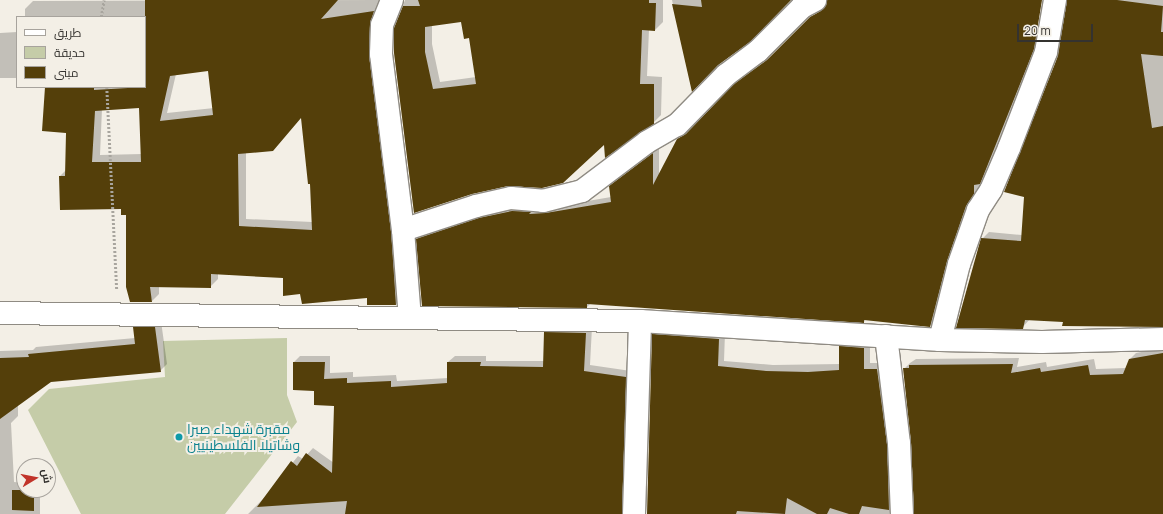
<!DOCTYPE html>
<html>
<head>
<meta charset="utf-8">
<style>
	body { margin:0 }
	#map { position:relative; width:1163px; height:514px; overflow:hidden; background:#f3efe6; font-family:Manrope,Cairo,sans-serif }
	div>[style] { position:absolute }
	.green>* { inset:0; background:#c5cca8 }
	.shadow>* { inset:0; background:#0003 }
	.building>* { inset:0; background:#543f0a }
	.path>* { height:2.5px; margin-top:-1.25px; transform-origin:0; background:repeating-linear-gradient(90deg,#a8a59e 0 2px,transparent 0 4px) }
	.roads { filter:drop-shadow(1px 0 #8f8b83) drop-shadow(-1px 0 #8f8b83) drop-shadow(0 1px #8f8b83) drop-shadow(0 -1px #8f8b83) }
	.street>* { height:22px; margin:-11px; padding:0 11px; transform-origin:11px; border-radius:11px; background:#fff }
	.secondary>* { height:22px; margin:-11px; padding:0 11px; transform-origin:11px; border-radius:11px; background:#fff }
	.dots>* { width:11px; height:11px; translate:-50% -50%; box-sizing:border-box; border:2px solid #f3efe6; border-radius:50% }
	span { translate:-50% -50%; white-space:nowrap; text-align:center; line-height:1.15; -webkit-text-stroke:4px #f3efe6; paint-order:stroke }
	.culture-label { font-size:14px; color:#0d838f }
	.left { translate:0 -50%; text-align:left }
	.legend { position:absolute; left:16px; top:16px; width:130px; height:72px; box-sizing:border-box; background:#f3efe6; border:1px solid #a7a39d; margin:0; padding:5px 7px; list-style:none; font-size:12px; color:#34322f }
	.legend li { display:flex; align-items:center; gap:8px; height:20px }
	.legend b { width:20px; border:1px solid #a7a39d }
	.north { position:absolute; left:16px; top:458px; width:40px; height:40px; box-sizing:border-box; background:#f3efe6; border:1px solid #a7a39d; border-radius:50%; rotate:80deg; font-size:11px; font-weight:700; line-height:16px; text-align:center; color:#34322f }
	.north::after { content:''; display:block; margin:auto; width:14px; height:18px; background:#c1342a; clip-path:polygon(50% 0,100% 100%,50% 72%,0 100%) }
	.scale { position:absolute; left:1017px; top:24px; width:76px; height:18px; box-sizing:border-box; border:2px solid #34322f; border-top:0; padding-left:5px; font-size:12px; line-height:14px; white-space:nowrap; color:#34322f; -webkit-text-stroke:3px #f3efe6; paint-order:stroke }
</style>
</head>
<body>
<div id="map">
	<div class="green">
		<div style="clip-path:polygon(287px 338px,287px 395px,297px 422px,225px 514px,81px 514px,28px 410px,49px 389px,165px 377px,163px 341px)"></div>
	</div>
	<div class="shadow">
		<div style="clip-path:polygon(evenodd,383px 0,404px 297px,396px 304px,368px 304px,368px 297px,300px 293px,284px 277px,218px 274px,218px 279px,210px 287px,159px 286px,159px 294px,152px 301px,128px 214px,122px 208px,60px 176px,66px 170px,67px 132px,46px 87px,145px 87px,145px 17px,25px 17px,25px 9px,33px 1px,383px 0,209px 69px,214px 108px,167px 113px,176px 74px,209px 69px,383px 0,140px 107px,142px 154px,100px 155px,102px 109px,140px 107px,383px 0,302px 117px,311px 183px,312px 222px,246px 219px,246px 153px,302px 117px)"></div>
		<div style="clip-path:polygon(evenodd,405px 0,663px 0,663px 22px,655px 30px,649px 30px,647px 76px,662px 77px,661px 115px,653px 123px,508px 185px,472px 193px,395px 28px,405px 0,462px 21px,470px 37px,476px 77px,440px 82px,432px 44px,432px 25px,462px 21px)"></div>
		<div style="clip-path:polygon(672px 0,791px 0,692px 90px)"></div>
		<div style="clip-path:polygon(827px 0,1032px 0,1037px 49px,986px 177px,972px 198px,953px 254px,936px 319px,930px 326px,866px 319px,864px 322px,591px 303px,587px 307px,417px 239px,424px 233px,519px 205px,553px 207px,611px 197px,610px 187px,659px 148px,659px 176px,678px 140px,742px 78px,773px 55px,827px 4px)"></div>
		<div style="clip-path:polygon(1068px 0,1163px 0,1163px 326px,1030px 319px,1022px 328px,982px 239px,989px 232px,1022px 235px)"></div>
		<div style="clip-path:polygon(17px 32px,17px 78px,0 78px,0 33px)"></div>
		<div style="clip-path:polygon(141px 321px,161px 321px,167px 364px,160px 371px,50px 381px,18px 405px,18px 416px,11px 423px,14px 482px,24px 483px,24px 490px,40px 490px,40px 514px,0 514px,0 351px,33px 350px,36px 347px,135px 338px,134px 328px)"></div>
		<div style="clip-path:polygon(551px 327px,592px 327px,590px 365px,631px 371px,631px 514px,248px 514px,265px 497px,298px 456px,303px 459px,313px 448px,334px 463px,335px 405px,315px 390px,294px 362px,300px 356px,330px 356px,330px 373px,353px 372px,353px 377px,396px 375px,397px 381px,448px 378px,448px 362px,455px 356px,486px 356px,486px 361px,544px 361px,545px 333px)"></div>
		<div style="clip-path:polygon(659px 329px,725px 333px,724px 361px,773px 365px,840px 364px,840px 347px,846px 340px,870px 342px,870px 363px,883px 363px,894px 514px,648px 514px,653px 335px)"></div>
		<div style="clip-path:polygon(1163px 348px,1163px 514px,928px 514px,904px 369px,910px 363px,916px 359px,1019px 358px,1017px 367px,1046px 362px,1047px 367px,1094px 359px,1096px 369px,1126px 368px,1130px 359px,1136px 353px)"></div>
	</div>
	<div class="building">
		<div style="clip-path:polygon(evenodd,145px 0,338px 0,321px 19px,374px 11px,370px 24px,369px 55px,391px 231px,396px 305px,367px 305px,367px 298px,302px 304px,300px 294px,283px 296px,283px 278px,211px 274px,211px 288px,150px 287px,152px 302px,130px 302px,126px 287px,126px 215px,121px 215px,121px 209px,60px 210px,59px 176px,65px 176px,66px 133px,42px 131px,45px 87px,94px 87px,94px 90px,145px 87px,145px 0,208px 71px,213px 115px,160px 121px,170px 76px,208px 71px,145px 0,139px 108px,141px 162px,92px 162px,95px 111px,139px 108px,145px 0,301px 118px,308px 184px,310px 184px,312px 230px,239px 226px,238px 154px,273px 151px,301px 118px)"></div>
		<div style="clip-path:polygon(evenodd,418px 0,649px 0,649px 3px,656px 3px,655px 31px,642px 30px,640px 84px,654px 84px,654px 124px,605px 158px,604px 145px,563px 183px,542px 188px,508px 186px,472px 194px,414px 213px,394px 53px,394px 28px,403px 6px,420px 6px,418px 0,461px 22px,464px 39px,469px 38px,476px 84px,433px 89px,425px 52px,425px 27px,461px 22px)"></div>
		<div style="clip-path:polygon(701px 0,791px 0,750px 42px,718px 65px,692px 92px,672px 4px,702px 7px)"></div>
		<div style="clip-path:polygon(827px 0,1042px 0,1034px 49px,980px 184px,974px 185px,974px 194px,966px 206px,947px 261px,930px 327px,864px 320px,864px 323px,587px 304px,587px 308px,422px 306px,416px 239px,479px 218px,512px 211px,531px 212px,529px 214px,546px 213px,611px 202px,609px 186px,653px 153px,653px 185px,677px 139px,686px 134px,734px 84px,767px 60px,810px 17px,821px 11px)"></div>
		<div style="clip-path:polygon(1067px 0,1117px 0,1163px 6px,1161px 32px,1163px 32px,1163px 56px,1141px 54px,1152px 128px,1163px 126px,1163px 327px,1062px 326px,1063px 322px,1025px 320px,1023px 329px,956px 328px,981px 238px,1021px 241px,1024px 197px,1004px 192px,1058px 56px)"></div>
		<div style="clip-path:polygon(133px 327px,155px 327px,161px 372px,51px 382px,0 419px,0 358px,29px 357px,28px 354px,135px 344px)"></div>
		<div style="clip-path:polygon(544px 332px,586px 333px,584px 371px,626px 377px,622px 514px,345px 514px,347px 501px,257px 507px,291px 461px,297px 466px,306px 453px,332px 473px,334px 406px,314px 405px,314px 391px,293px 390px,293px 362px,325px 362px,324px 379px,347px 378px,347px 383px,391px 381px,391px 387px,447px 383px,447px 362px,481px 362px,480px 366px,543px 367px)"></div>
		<div style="clip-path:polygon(652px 334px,719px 339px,718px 366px,766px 371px,808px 372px,839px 370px,839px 346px,864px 348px,864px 369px,877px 369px,887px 444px,889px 510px,862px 506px,859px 514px,849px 514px,830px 508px,827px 514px,817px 514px,787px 498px,785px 514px,737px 511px,736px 514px,647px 514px)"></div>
		<div style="clip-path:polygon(1163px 353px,1163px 514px,914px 514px,911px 442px,903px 368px,909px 368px,909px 365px,1013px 364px,1011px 373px,1040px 368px,1041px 372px,1088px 365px,1090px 375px,1123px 374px,1129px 359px)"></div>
		<div style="clip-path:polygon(12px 490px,34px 490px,34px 511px,12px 510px)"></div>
	</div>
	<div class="path">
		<div style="left:101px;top:17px;width:17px;rotate:-80deg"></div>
		<div style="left:107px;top:87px;width:204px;rotate:87.2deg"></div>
	</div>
	<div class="roads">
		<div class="street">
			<div style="left:392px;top:0;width:27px;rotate:112deg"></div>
			<div style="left:382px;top:25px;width:29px;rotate:92deg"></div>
			<div style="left:381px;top:54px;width:177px;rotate:82.9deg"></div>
			<div style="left:403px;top:230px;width:88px;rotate:85.5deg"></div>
			<div style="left:403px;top:230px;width:77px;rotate:-18.2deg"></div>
			<div style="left:476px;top:206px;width:36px;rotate:-13deg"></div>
			<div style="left:511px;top:198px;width:32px;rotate:5deg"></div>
			<div style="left:543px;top:201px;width:40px;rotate:-14.4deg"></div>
			<div style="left:582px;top:191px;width:81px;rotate:-37deg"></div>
			<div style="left:647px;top:142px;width:34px;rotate:-30deg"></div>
			<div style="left:677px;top:125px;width:70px;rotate:-45.6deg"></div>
			<div style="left:726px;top:75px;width:40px;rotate:-37deg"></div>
			<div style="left:758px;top:51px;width:62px;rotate:-45deg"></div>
			<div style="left:802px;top:7px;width:15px;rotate:-28deg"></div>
			<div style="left:886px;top:336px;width:108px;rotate:83.1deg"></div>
			<div style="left:899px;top:443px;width:71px;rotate:87.6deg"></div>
			<div style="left:940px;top:340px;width:78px;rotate:-76deg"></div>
			<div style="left:959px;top:264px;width:57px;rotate:-70.6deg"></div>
			<div style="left:978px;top:210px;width:24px;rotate:-57deg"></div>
			<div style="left:991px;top:190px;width:46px;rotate:-66.8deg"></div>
			<div style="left:1009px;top:148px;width:103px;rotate:-68.9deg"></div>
			<div style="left:1046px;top:52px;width:53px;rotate:-80.2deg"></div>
			<div style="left:634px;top:514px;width:193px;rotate:-88.2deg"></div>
		</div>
		<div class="secondary">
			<div style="left:0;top:313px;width:640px;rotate:0.72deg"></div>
			<div style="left:640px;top:321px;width:301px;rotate:3.6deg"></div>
			<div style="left:940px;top:340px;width:102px;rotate:1.1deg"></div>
			<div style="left:1042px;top:342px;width:121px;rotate:-1.4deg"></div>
		</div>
	</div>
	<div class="dots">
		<div style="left:179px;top:437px;background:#0f9aa8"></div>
	</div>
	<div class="culture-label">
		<span class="left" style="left:187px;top:437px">مقبرة شهداء صبرا<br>وشاتيلا الفلسطينيين</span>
	</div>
	<ul class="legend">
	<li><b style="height:5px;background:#fff"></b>طريق</li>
	<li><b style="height:11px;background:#c5cca8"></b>حديقة</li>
	<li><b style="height:11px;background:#543f0a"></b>مبنى</li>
	</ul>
	<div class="north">ش</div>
	<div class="scale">20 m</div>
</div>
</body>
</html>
